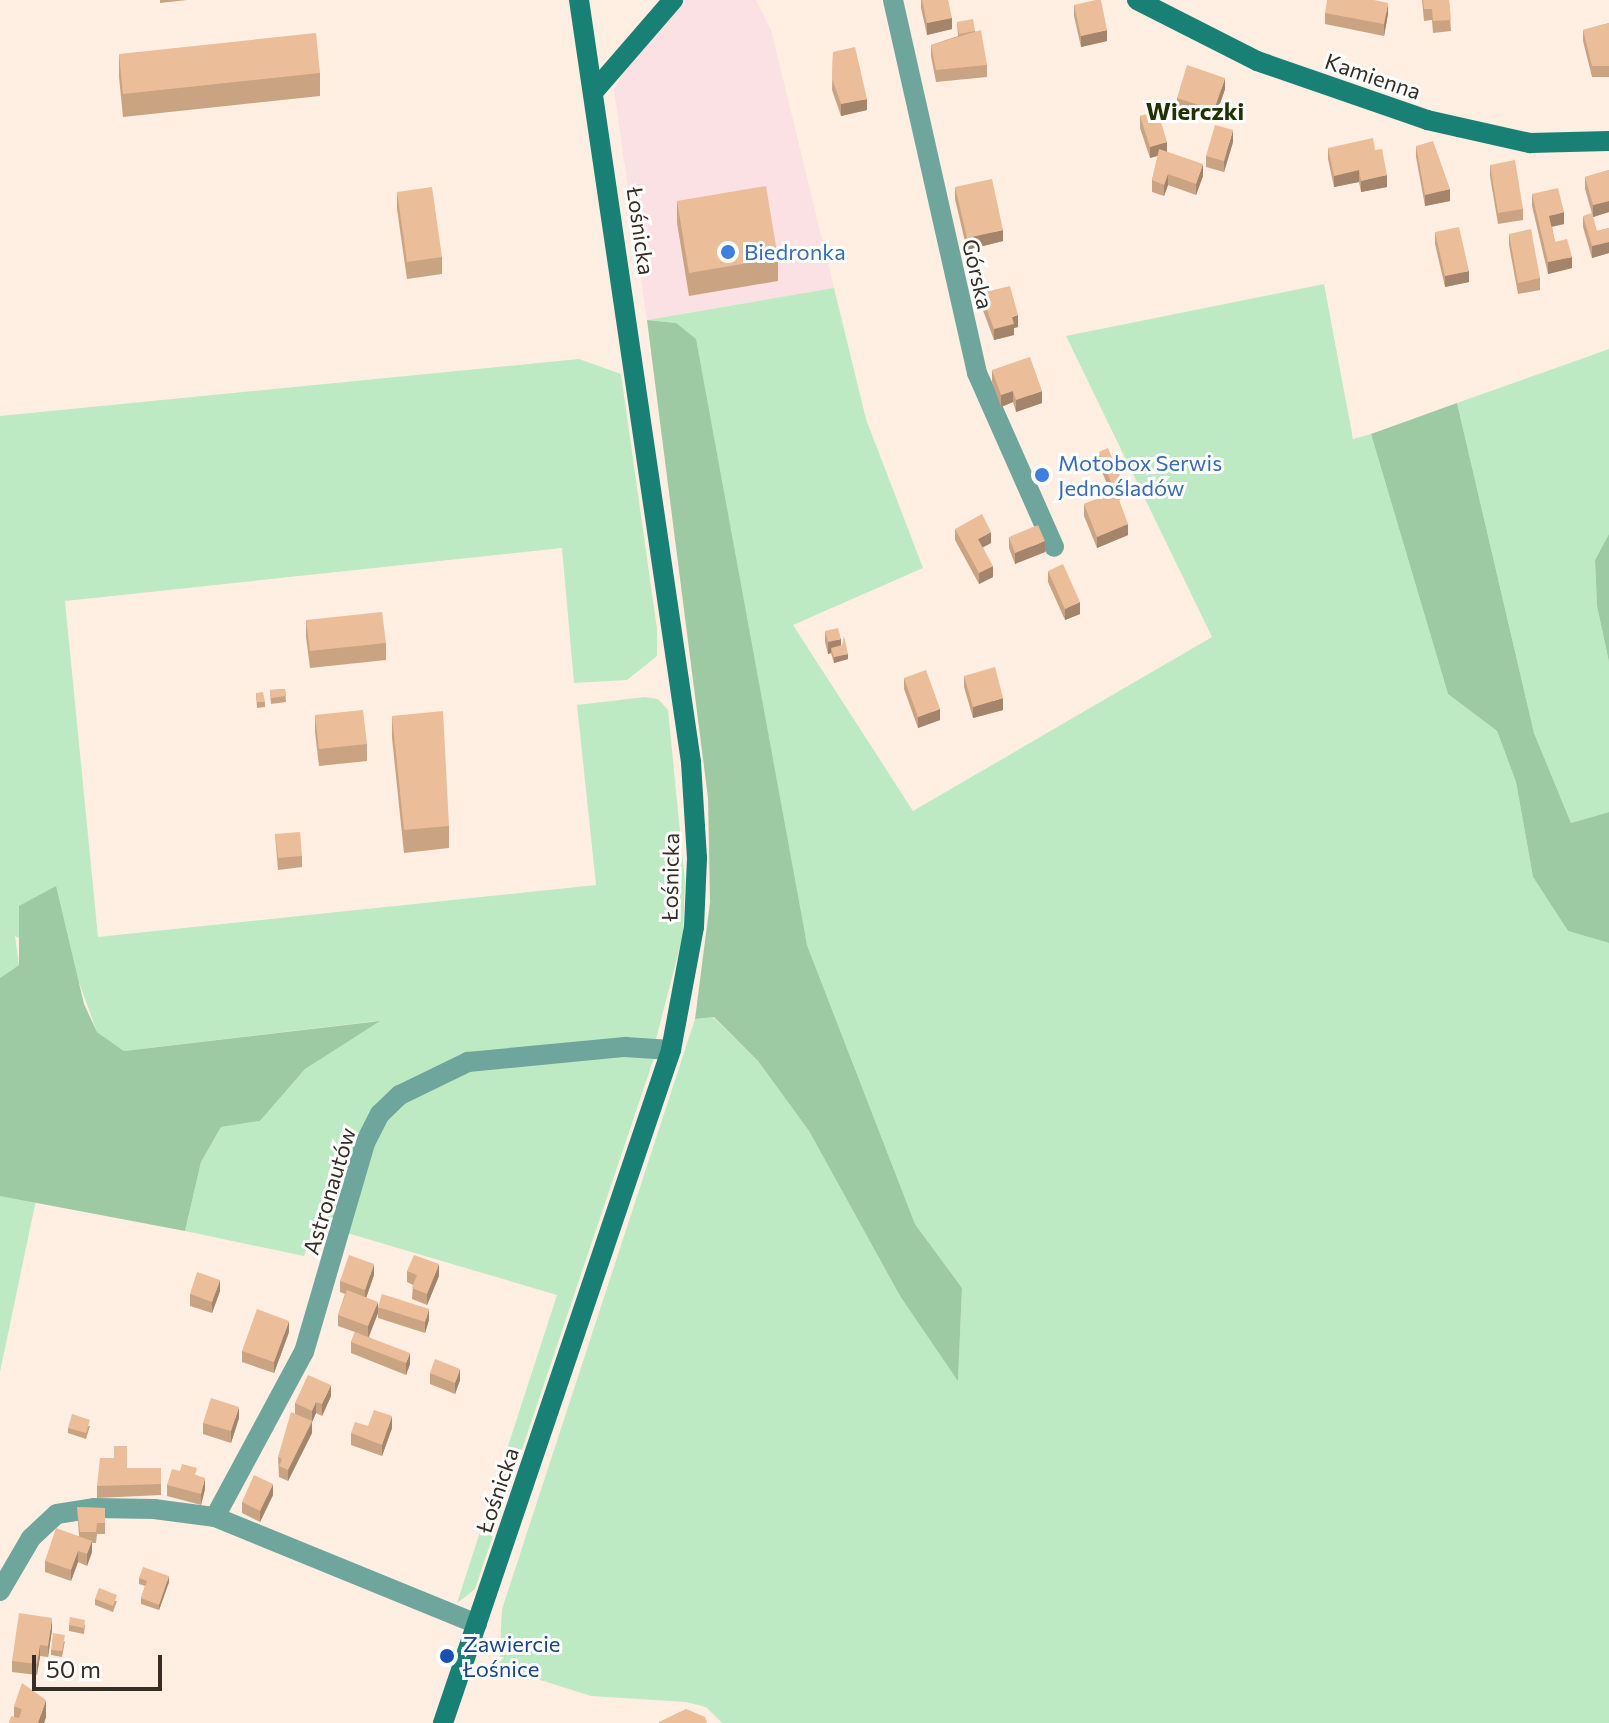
<!DOCTYPE html>
<html>
<head>
<meta charset="utf-8">
<style>
	body { margin:0 }
	#map { position:relative; width:1609px; height:1723px; overflow:hidden; background:#ffeee1; font-family:Commissioner,sans-serif }
	div>[style] { position:absolute }
	.commercial>* { inset:0; background:#fbe0e4 }
	.green>* { inset:0; background:#bdeac3 }
	.forest>* { inset:0; background:#9dcaa3 }
	.street>* { height:20px; margin:-10px; padding:0 10px; transform-origin:10px; border-radius:10px; background:#6ea59d }
	.secondary>* { height:20px; margin:-10px; padding:0 10px; transform-origin:10px; border-radius:10px; background:#198075 }
	.wall>* { inset:0; background:#caa383 }
	.shaded-wall>* { inset:0; background:#a4846a }
	.building>* { inset:0; background:#ebbd98 }
	.dots>* { width:22px; height:22px; translate:-50% -50%; box-sizing:border-box; border:4px solid #fff; border-radius:50% }
	span { translate:-50% -50%; white-space:nowrap; text-align:center; line-height:1.15; -webkit-text-stroke:6px #fff; paint-order:stroke }
	.street-label { font-size:22px; color:#382d25 }
	.shop-label { font-size:22px; color:#366cbe }
	.left { translate:0 -50%; text-align:left }
	.transit-label { font-size:22px; color:#164399 }
	.neighbourhood-label { font-size:24px; color:#1f3300; font-weight:700 }
	.scale { position:absolute; left:32px; top:1655px; width:130px; height:36px; box-sizing:border-box; border:4px solid #382d25; border-top:0; padding-left:10px; font-size:24px; line-height:28px; white-space:nowrap; color:#382d25; -webkit-text-stroke:6px #fff; paint-order:stroke }
</style>
</head>
<body>
<div id="map">
	<div class="commercial">
		<div style="clip-path:polygon(684px 0,756px 0,771px 30px,834px 288px,647px 320px,614px 90px,627px 66px)"></div>
	</div>
	<div class="green">
		<div style="clip-path:polygon(1324px 284px,1353px 439px,1371px 434px,1448px 694px,1497px 731px,1516px 782px,1533px 877px,1568px 931px,1609px 943px,1609px 1723px,722px 1723px,706px 1707px,686px 1702px,591px 1696px,499px 1667px,502px 1609px,695px 1019px,713px 1017px,758px 1061px,809px 1131px,900px 1296px,958px 1379px,962px 1288px,915px 1224px,807px 945px,676px 323px,647px 320px,834px 288px,866px 419px,923px 568px,793px 625px,913px 811px,1212px 637px,1066px 336px)"></div>
		<div style="clip-path:polygon(1609px 349px,1609px 534px,1595px 560px,1597px 606px,1609px 662px,1609px 812px,1571px 823px,1534px 733px,1457px 403px)"></div>
		<div style="clip-path:polygon(579px 359px,621px 374px,657px 629px,657px 656px,627px 680px,574px 683px,562px 548px,65px 601px,98px 937px,596px 885px,577px 705px,645px 697px,658px 699px,668px 710px,685px 882px,683px 935px,656px 1039px,474px 1057px,393px 1092px,333px 1229px,315px 1223px,304px 1256px,185px 1231px,201px 1162px,221px 1127px,260px 1121px,305px 1069px,377px 1021px,124px 1051px,97px 1032px,73px 966px,15px 936px,19px 965px,0 978px,0 416px)"></div>
		<div style="clip-path:polygon(614px 1053px,654px 1058px,475px 1589px,457px 1603px,557px 1295px,347px 1233px,371px 1152px,390px 1113px,410px 1095px,476px 1068px)"></div>
		<div style="clip-path:polygon(0 1196px,36px 1200px,0 1372px)"></div>
	</div>
	<div class="forest">
		<div style="clip-path:polygon(647px 320px,676px 323px,696px 339px,807px 945px,915px 1224px,962px 1288px,958px 1381px,900px 1296px,809px 1131px,758px 1061px,714px 1017px,695px 1019px,710px 902px,708px 798px)"></div>
		<div style="clip-path:polygon(1457px 403px,1534px 733px,1571px 823px,1609px 812px,1609px 943px,1568px 931px,1533px 877px,1516px 782px,1497px 731px,1448px 694px,1371px 434px)"></div>
		<div style="clip-path:polygon(1609px 534px,1609px 662px,1597px 606px,1595px 560px)"></div>
		<div style="clip-path:polygon(56px 886px,84px 1004px,97px 1032px,124px 1051px,380px 1021px,305px 1069px,260px 1121px,221px 1127px,201px 1162px,185px 1231px,0 1196px,0 978px,19px 965px,19px 906px)"></div>
	</div>
	<div class="street">
		<div style="left:893px;top:0;width:382px;rotate:77.3deg"></div>
		<div style="left:977px;top:373px;width:190px;rotate:66.1deg"></div>
		<div style="left:215px;top:1517px;width:187px;rotate:-61.7deg"></div>
		<div style="left:304px;top:1352px;width:218px;rotate:-73.7deg"></div>
		<div style="left:365px;top:1143px;width:33px;rotate:-63deg"></div>
		<div style="left:380px;top:1114px;width:28px;rotate:-44deg"></div>
		<div style="left:400px;top:1095px;width:76px;rotate:-25.9deg"></div>
		<div style="left:468px;top:1062px;width:158px;rotate:-5.5deg"></div>
		<div style="left:625px;top:1047px;width:46px;rotate:3.7deg"></div>
		<div style="left:0;top:1591px;width:61px;rotate:-59.7deg"></div>
		<div style="left:31px;top:1538px;width:35px;rotate:-43deg"></div>
		<div style="left:57px;top:1514px;width:37px;rotate:-9deg"></div>
		<div style="left:94px;top:1508px;width:60px;rotate:1deg"></div>
		<div style="left:154px;top:1509px;width:62px;rotate:7.5deg"></div>
		<div style="left:215px;top:1517px;width:283px;rotate:22.2deg"></div>
	</div>
	<div class="secondary">
		<div style="left:1137px;top:0;width:135px;rotate:26.9deg"></div>
		<div style="left:1257px;top:61px;width:180px;rotate:19.1deg"></div>
		<div style="left:1427px;top:120px;width:106px;rotate:12.6deg"></div>
		<div style="left:1530px;top:143px;width:79px;rotate:-1.5deg"></div>
		<div style="left:596px;top:89px;width:118px;rotate:-49.1deg"></div>
		<div style="left:443px;top:1723px;width:711px;rotate:-71.28deg"></div>
		<div style="left:671px;top:1050px;width:125px;rotate:-79.4deg"></div>
		<div style="left:694px;top:927px;width:69px;rotate:-87.5deg"></div>
		<div style="left:697px;top:858px;width:96px;rotate:-93.6deg"></div>
		<div style="left:691px;top:762px;width:770px;rotate:-98.36deg"></div>
	</div>
	<div class="wall">
		<div style="clip-path:polygon(160px 0,187px 0,160px 3px)"></div>
		<div style="clip-path:polygon(921px 0,948px 0,952px 29px,927px 35px,921px 8px)"></div>
		<div style="clip-path:polygon(1422px 0,1449px 0,1451px 31px,1433px 33px,1432px 20px,1424px 21px)"></div>
		<div style="clip-path:polygon(1074px 5px,1107px 41px,1081px 47px,1074px 16px)"></div>
		<div style="clip-path:polygon(1325px 13px,1388px 14px,1384px 36px,1325px 24px)"></div>
		<div style="clip-path:polygon(957px 22px,975px 31px,987px 65px,987px 77px,936px 82px,931px 56px,931px 45px,958px 36px)"></div>
		<div style="clip-path:polygon(1609px 23px,1609px 77px,1592px 77px,1583px 41px,1583px 30px)"></div>
		<div style="clip-path:polygon(833px 52px,867px 110px,841px 116px,832px 90px)"></div>
		<div style="clip-path:polygon(119px 54px,320px 73px,320px 96px,123px 117px,119px 77px)"></div>
		<div style="clip-path:polygon(1225px 89px,1214px 121px,1177px 109px,1177px 98px)"></div>
		<div style="clip-path:polygon(1146px 108px,1167px 152px,1203px 176px,1196px 195px,1168px 185px,1164px 196px,1152px 192px,1152px 180px,1158px 156px,1150px 158px,1140px 128px,1140px 116px,1146px 115px)"></div>
		<div style="clip-path:polygon(1233px 142px,1224px 172px,1206px 167px,1206px 156px)"></div>
		<div style="clip-path:polygon(1416px 146px,1450px 201px,1425px 206px,1416px 157px)"></div>
		<div style="clip-path:polygon(1328px 148px,1375px 150px,1387px 187px,1361px 192px,1359px 182px,1334px 187px,1328px 159px)"></div>
		<div style="clip-path:polygon(1490px 165px,1523px 209px,1523px 220px,1498px 224px,1490px 176px)"></div>
		<div style="clip-path:polygon(1609px 170px,1609px 212px,1593px 217px,1585px 189px,1585px 177px)"></div>
		<div style="clip-path:polygon(955px 187px,1003px 241px,967px 250px,955px 199px)"></div>
		<div style="clip-path:polygon(397px 192px,442px 257px,442px 274px,407px 279px,397px 209px)"></div>
		<div style="clip-path:polygon(1532px 194px,1564px 224px,1552px 227px,1555px 242px,1572px 268px,1548px 274px,1532px 206px)"></div>
		<div style="clip-path:polygon(677px 201px,778px 258px,778px 281px,689px 296px,677px 223px)"></div>
		<div style="clip-path:polygon(1583px 216px,1597px 231px,1609px 228px,1609px 253px,1592px 258px,1583px 227px)"></div>
		<div style="clip-path:polygon(1435px 232px,1469px 282px,1445px 287px,1435px 244px)"></div>
		<div style="clip-path:polygon(1509px 234px,1540px 278px,1540px 290px,1518px 294px,1509px 245px)"></div>
		<div style="clip-path:polygon(981px 293px,1018px 327px,1014px 328px,1014px 335px,994px 340px,981px 305px)"></div>
		<div style="clip-path:polygon(992px 370px,1042px 403px,1016px 412px,1013px 402px,1001px 407px,992px 382px)"></div>
		<div style="clip-path:polygon(1099px 452px,1124px 497px,1119px 500px,1128px 535px,1097px 548px,1084px 516px,1084px 504px,1111px 494px,1099px 464px)"></div>
		<div style="clip-path:polygon(955px 529px,991px 543px,983px 547px,993px 577px,979px 584px,955px 540px)"></div>
		<div style="clip-path:polygon(1009px 537px,1045px 552px,1015px 564px,1009px 548px)"></div>
		<div style="clip-path:polygon(1048px 571px,1080px 614px,1065px 620px,1048px 582px)"></div>
		<div style="clip-path:polygon(306px 620px,386px 643px,386px 660px,310px 668px,306px 637px)"></div>
		<div style="clip-path:polygon(825px 631px,841px 646px,848px 659px,834px 663px,831px 653px,828px 654px,825px 642px)"></div>
		<div style="clip-path:polygon(964px 676px,1003px 710px,973px 718px,964px 687px)"></div>
		<div style="clip-path:polygon(904px 678px,940px 720px,918px 728px,904px 689px)"></div>
		<div style="clip-path:polygon(285px 689px,286px 702px,271px 704px,270px 690px)"></div>
		<div style="clip-path:polygon(256px 693px,265px 702px,265px 707px,257px 708px)"></div>
		<div style="clip-path:polygon(315px 715px,367px 744px,367px 761px,319px 766px,315px 732px)"></div>
		<div style="clip-path:polygon(392px 716px,449px 826px,449px 848px,404px 853px,392px 738px)"></div>
		<div style="clip-path:polygon(275px 834px,302px 856px,302px 867px,278px 870px)"></div>
		<div style="clip-path:polygon(407px 1271px,439px 1276px,427px 1305px,412px 1299px,413px 1285px,407px 1282px)"></div>
		<div style="clip-path:polygon(374px 1275px,366px 1298px,378px 1307px,429px 1320px,425px 1333px,378px 1318px,378px 1313px,369px 1337px,410px 1364px,406px 1375px,351px 1353px,351px 1342px,355px 1332px,338px 1326px,338px 1315px,345px 1294px,340px 1292px,340px 1281px)"></div>
		<div style="clip-path:polygon(220px 1291px,212px 1313px,190px 1306px,190px 1294px)"></div>
		<div style="clip-path:polygon(289px 1332px,274px 1373px,242px 1362px,242px 1351px)"></div>
		<div style="clip-path:polygon(430px 1373px,460px 1380px,455px 1394px,430px 1384px)"></div>
		<div style="clip-path:polygon(331px 1396px,322px 1416px,316px 1413px,312px 1422px,312px 1433px,288px 1481px,279px 1477px,278px 1457px,295px 1414px,295px 1403px)"></div>
		<div style="clip-path:polygon(239px 1418px,231px 1443px,203px 1434px,203px 1423px)"></div>
		<div style="clip-path:polygon(90px 1426px,86px 1439px,68px 1433px,68px 1428px)"></div>
		<div style="clip-path:polygon(368px 1426px,392px 1428px,382px 1456px,351px 1445px,351px 1433px)"></div>
		<div style="clip-path:polygon(127px 1468px,161px 1468px,161px 1495px,97px 1498px,97px 1486px)"></div>
		<div style="clip-path:polygon(197px 1475px,205px 1489px,201px 1505px,167px 1496px,167px 1485px)"></div>
		<div style="clip-path:polygon(273px 1495px,260px 1522px,242px 1513px,242px 1502px)"></div>
		<div style="clip-path:polygon(77px 1507px,105px 1508px,105px 1534px,97px 1534px,96px 1543px,92px 1543px,92px 1552px,87px 1566px,78px 1562px,71px 1581px,45px 1572px,45px 1561px,79px 1536px)"></div>
		<div style="clip-path:polygon(139px 1578px,169px 1582px,159px 1610px,141px 1604px,141px 1598px,145px 1586px,139px 1584px)"></div>
		<div style="clip-path:polygon(95px 1599px,117px 1601px,113px 1612px,95px 1605px)"></div>
		<div style="clip-path:polygon(69px 1625px,85px 1625px,84px 1634px,69px 1631px)"></div>
		<div style="clip-path:polygon(52px 1630px,48px 1657px,40px 1656px,37px 1675px,12px 1672px,12px 1661px)"></div>
		<div style="clip-path:polygon(65px 1641px,62px 1657px,51px 1655px,51px 1650px)"></div>
		<div style="clip-path:polygon(14px 1706px,46px 1717px,44px 1723px,9px 1723px,14px 1717px)"></div>
	</div>
	<div class="shaded-wall">
		<div style="clip-path:polygon(1388px 3px,1388px 14px,1384px 36px,1384px 24px)"></div>
		<div style="clip-path:polygon(952px 18px,952px 29px,927px 35px,927px 23px)"></div>
		<div style="clip-path:polygon(1107px 30px,1107px 41px,1081px 47px,1081px 36px)"></div>
		<div style="clip-path:polygon(1225px 78px,1225px 89px,1214px 121px,1214px 110px)"></div>
		<div style="clip-path:polygon(867px 99px,867px 110px,841px 116px,841px 104px)"></div>
		<div style="clip-path:polygon(1233px 130px,1233px 142px,1224px 172px,1224px 161px)"></div>
		<div style="clip-path:polygon(1167px 142px,1167px 153px,1150px 158px,1150px 147px)"></div>
		<div style="clip-path:polygon(1203px 164px,1203px 176px,1196px 195px,1196px 184px)"></div>
		<div style="clip-path:polygon(1359px 170px,1359px 182px,1334px 187px,1334px 176px)"></div>
		<div style="clip-path:polygon(1168px 174px,1168px 185px,1164px 196px,1164px 185px)"></div>
		<div style="clip-path:polygon(1387px 175px,1387px 187px,1361px 192px,1361px 181px)"></div>
		<div style="clip-path:polygon(1450px 189px,1450px 201px,1425px 206px,1425px 195px)"></div>
		<div style="clip-path:polygon(1609px 201px,1609px 212px,1593px 217px,1593px 205px)"></div>
		<div style="clip-path:polygon(1564px 212px,1564px 224px,1549px 227px,1549px 216px)"></div>
		<div style="clip-path:polygon(1003px 230px,1003px 241px,967px 250px,967px 238px)"></div>
		<div style="clip-path:polygon(1609px 242px,1609px 253px,1592px 258px,1592px 246px)"></div>
		<div style="clip-path:polygon(1572px 257px,1572px 268px,1548px 274px,1548px 262px)"></div>
		<div style="clip-path:polygon(1469px 271px,1469px 282px,1445px 287px,1445px 276px)"></div>
		<div style="clip-path:polygon(1018px 315px,1018px 327px,1014px 328px,1014px 335px,994px 340px,994px 329px,1012px 317px)"></div>
		<div style="clip-path:polygon(1013px 391px,1013px 402px,1001px 407px,1001px 395px)"></div>
		<div style="clip-path:polygon(1042px 391px,1042px 403px,1016px 412px,1016px 400px)"></div>
		<div style="clip-path:polygon(1124px 486px,1124px 497px,1114px 501px,1114px 490px)"></div>
		<div style="clip-path:polygon(1128px 524px,1128px 535px,1097px 548px,1097px 537px)"></div>
		<div style="clip-path:polygon(991px 532px,991px 543px,978px 550px,978px 539px)"></div>
		<div style="clip-path:polygon(1045px 541px,1045px 552px,1015px 564px,1015px 553px)"></div>
		<div style="clip-path:polygon(993px 566px,993px 577px,979px 584px,979px 573px)"></div>
		<div style="clip-path:polygon(1080px 602px,1080px 614px,1065px 620px,1065px 609px)"></div>
		<div style="clip-path:polygon(841px 639px,841px 650px,831px 648px,831px 653px,828px 654px,828px 642px)"></div>
		<div style="clip-path:polygon(848px 654px,848px 659px,834px 663px,834px 657px)"></div>
		<div style="clip-path:polygon(1003px 698px,1003px 710px,973px 718px,973px 707px)"></div>
		<div style="clip-path:polygon(940px 709px,940px 720px,918px 728px,918px 717px)"></div>
		<div style="clip-path:polygon(374px 1264px,374px 1275px,365px 1301px,365px 1290px)"></div>
		<div style="clip-path:polygon(439px 1264px,439px 1276px,427px 1305px,427px 1294px)"></div>
		<div style="clip-path:polygon(220px 1280px,220px 1291px,212px 1313px,212px 1302px)"></div>
		<div style="clip-path:polygon(378px 1302px,378px 1313px,368px 1338px,368px 1326px)"></div>
		<div style="clip-path:polygon(429px 1309px,429px 1320px,425px 1333px,425px 1322px)"></div>
		<div style="clip-path:polygon(289px 1321px,289px 1332px,274px 1373px,274px 1362px)"></div>
		<div style="clip-path:polygon(410px 1353px,410px 1364px,406px 1375px,406px 1363px)"></div>
		<div style="clip-path:polygon(460px 1369px,460px 1380px,455px 1394px,455px 1383px)"></div>
		<div style="clip-path:polygon(331px 1385px,331px 1396px,322px 1416px,322px 1404px)"></div>
		<div style="clip-path:polygon(316px 1402px,316px 1413px,312px 1422px,312px 1433px,288px 1481px,288px 1470px,312px 1422px,312px 1411px)"></div>
		<div style="clip-path:polygon(239px 1407px,239px 1418px,231px 1443px,231px 1431px)"></div>
		<div style="clip-path:polygon(392px 1416px,392px 1428px,382px 1456px,382px 1445px)"></div>
		<div style="clip-path:polygon(205px 1478px,205px 1489px,201px 1505px,201px 1494px)"></div>
		<div style="clip-path:polygon(273px 1484px,273px 1495px,260px 1522px,260px 1511px)"></div>
		<div style="clip-path:polygon(92px 1541px,92px 1552px,87px 1566px,87px 1554px)"></div>
		<div style="clip-path:polygon(78px 1551px,78px 1562px,71px 1581px,71px 1570px)"></div>
		<div style="clip-path:polygon(169px 1576px,169px 1582px,159px 1610px,159px 1605px)"></div>
		<div style="clip-path:polygon(52px 1618px,52px 1630px,48px 1657px,48px 1646px)"></div>
		<div style="clip-path:polygon(40px 1645px,40px 1656px,37px 1675px,37px 1664px)"></div>
		<div style="clip-path:polygon(46px 1700px,46px 1717px,44px 1723px,38px 1723px)"></div>
	</div>
	<div class="building">
		<div style="clip-path:polygon(922px 0,948px 0,952px 18px,927px 23px)"></div>
		<div style="clip-path:polygon(1096px 0,1101px 0,1107px 30px,1081px 36px,1074px 5px)"></div>
		<div style="clip-path:polygon(1327px 0,1374px 0,1388px 3px,1384px 24px,1325px 13px)"></div>
		<div style="clip-path:polygon(1423px 0,1449px 0,1451px 20px,1433px 21px,1432px 9px,1424px 9px)"></div>
		<div style="clip-path:polygon(973px 19px,975px 31px,959px 34px,957px 22px)"></div>
		<div style="clip-path:polygon(1609px 23px,1609px 66px,1592px 66px,1583px 30px)"></div>
		<div style="clip-path:polygon(981px 30px,987px 65px,936px 70px,931px 45px)"></div>
		<div style="clip-path:polygon(316px 33px,320px 73px,123px 94px,119px 54px)"></div>
		<div style="clip-path:polygon(855px 47px,867px 99px,841px 104px,832px 78px,833px 52px)"></div>
		<div style="clip-path:polygon(1187px 65px,1225px 78px,1214px 110px,1177px 98px)"></div>
		<div style="clip-path:polygon(1156px 106px,1167px 142px,1150px 147px,1140px 116px,1147px 114px,1146px 108px)"></div>
		<div style="clip-path:polygon(1215px 125px,1233px 130px,1224px 161px,1206px 156px)"></div>
		<div style="clip-path:polygon(1373px 138px,1375px 150px,1382px 149px,1387px 175px,1361px 181px,1359px 170px,1334px 176px,1328px 148px)"></div>
		<div style="clip-path:polygon(1433px 141px,1450px 189px,1425px 195px,1416px 146px)"></div>
		<div style="clip-path:polygon(1159px 149px,1203px 164px,1196px 184px,1168px 174px,1164px 185px,1152px 180px)"></div>
		<div style="clip-path:polygon(1515px 160px,1523px 209px,1498px 213px,1490px 165px)"></div>
		<div style="clip-path:polygon(1609px 170px,1609px 201px,1593px 205px,1585px 177px)"></div>
		<div style="clip-path:polygon(992px 179px,1003px 230px,967px 238px,955px 187px)"></div>
		<div style="clip-path:polygon(766px 186px,778px 258px,689px 273px,677px 201px)"></div>
		<div style="clip-path:polygon(432px 187px,442px 257px,407px 262px,397px 192px)"></div>
		<div style="clip-path:polygon(1558px 188px,1564px 212px,1549px 216px,1555px 242px,1567px 239px,1572px 257px,1548px 262px,1532px 194px)"></div>
		<div style="clip-path:polygon(1592px 213px,1597px 231px,1609px 228px,1609px 242px,1592px 246px,1583px 216px)"></div>
		<div style="clip-path:polygon(1459px 227px,1469px 271px,1445px 276px,1435px 232px)"></div>
		<div style="clip-path:polygon(1531px 229px,1540px 278px,1518px 283px,1509px 234px)"></div>
		<div style="clip-path:polygon(1010px 286px,1018px 315px,1012px 317px,1014px 324px,994px 329px,981px 293px)"></div>
		<div style="clip-path:polygon(1030px 357px,1042px 391px,1016px 400px,1013px 391px,1001px 395px,992px 370px)"></div>
		<div style="clip-path:polygon(1108px 448px,1124px 486px,1114px 490px,1099px 452px)"></div>
		<div style="clip-path:polygon(1116px 492px,1128px 524px,1097px 537px,1084px 504px)"></div>
		<div style="clip-path:polygon(982px 514px,991px 532px,978px 539px,993px 566px,979px 573px,955px 529px)"></div>
		<div style="clip-path:polygon(1038px 525px,1045px 541px,1015px 553px,1009px 537px)"></div>
		<div style="clip-path:polygon(1063px 564px,1080px 602px,1065px 609px,1048px 571px)"></div>
		<div style="clip-path:polygon(382px 612px,386px 643px,310px 651px,306px 620px)"></div>
		<div style="clip-path:polygon(838px 628px,841px 639px,828px 642px,825px 631px)"></div>
		<div style="clip-path:polygon(844px 636px,848px 654px,834px 657px,831px 648px,842px 645px)"></div>
		<div style="clip-path:polygon(995px 667px,1003px 698px,973px 707px,964px 676px)"></div>
		<div style="clip-path:polygon(926px 670px,940px 709px,918px 717px,904px 678px)"></div>
		<div style="clip-path:polygon(285px 689px,286px 696px,271px 698px,270px 690px)"></div>
		<div style="clip-path:polygon(263px 692px,265px 702px,257px 702px,256px 693px)"></div>
		<div style="clip-path:polygon(363px 710px,367px 744px,319px 749px,315px 715px)"></div>
		<div style="clip-path:polygon(443px 711px,449px 826px,404px 830px,392px 716px)"></div>
		<div style="clip-path:polygon(300px 832px,302px 856px,278px 858px,275px 834px)"></div>
		<div style="clip-path:polygon(349px 1255px,374px 1264px,365px 1290px,340px 1281px)"></div>
		<div style="clip-path:polygon(414px 1255px,439px 1264px,427px 1294px,412px 1288px,417px 1275px,407px 1271px)"></div>
		<div style="clip-path:polygon(197px 1272px,220px 1280px,212px 1302px,190px 1294px)"></div>
		<div style="clip-path:polygon(347px 1290px,378px 1302px,368px 1326px,338px 1315px)"></div>
		<div style="clip-path:polygon(382px 1294px,429px 1309px,425px 1322px,378px 1307px)"></div>
		<div style="clip-path:polygon(257px 1309px,289px 1321px,274px 1362px,242px 1351px)"></div>
		<div style="clip-path:polygon(355px 1332px,410px 1353px,406px 1363px,351px 1342px)"></div>
		<div style="clip-path:polygon(435px 1359px,460px 1369px,455px 1383px,430px 1373px)"></div>
		<div style="clip-path:polygon(308px 1375px,331px 1385px,322px 1404px,316px 1402px,312px 1411px,295px 1403px)"></div>
		<div style="clip-path:polygon(211px 1398px,239px 1407px,231px 1431px,203px 1423px)"></div>
		<div style="clip-path:polygon(374px 1410px,392px 1416px,382px 1445px,351px 1433px,355px 1422px,368px 1426px)"></div>
		<div style="clip-path:polygon(291px 1412px,312px 1421px,288px 1470px,279px 1466px,282px 1459px,278px 1457px)"></div>
		<div style="clip-path:polygon(72px 1414px,90px 1420px,86px 1433px,68px 1428px)"></div>
		<div style="clip-path:polygon(114px 1446px,127px 1446px,127px 1468px,161px 1468px,161px 1484px,97px 1486px,100px 1458px,114px 1458px)"></div>
		<div style="clip-path:polygon(182px 1464px,197px 1468px,195px 1475px,205px 1478px,201px 1494px,167px 1485px,172px 1469px,180px 1471px)"></div>
		<div style="clip-path:polygon(254px 1475px,273px 1484px,260px 1511px,242px 1502px)"></div>
		<div style="clip-path:polygon(77px 1507px,105px 1508px,105px 1523px,97px 1523px,96px 1532px,80px 1532px)"></div>
		<div style="clip-path:polygon(56px 1528px,92px 1541px,87px 1554px,78px 1551px,71px 1570px,45px 1561px)"></div>
		<div style="clip-path:polygon(143px 1567px,169px 1576px,159px 1605px,141px 1598px,147px 1581px,139px 1578px)"></div>
		<div style="clip-path:polygon(99px 1588px,117px 1595px,113px 1606px,95px 1599px)"></div>
		<div style="clip-path:polygon(19px 1613px,52px 1618px,48px 1646px,40px 1645px,37px 1664px,12px 1661px)"></div>
		<div style="clip-path:polygon(70px 1617px,85px 1620px,84px 1628px,69px 1625px)"></div>
		<div style="clip-path:polygon(53px 1633px,65px 1635px,62px 1651px,51px 1650px)"></div>
		<div style="clip-path:polygon(22px 1683px,46px 1700px,38px 1723px,9px 1723px,11px 1716px,19px 1718px,22px 1709px,14px 1706px)"></div>
		<div style="clip-path:polygon(686px 1709px,705px 1717px,707px 1723px,659px 1723px,659px 1722px)"></div>
	</div>
	<div class="dots">
		<div style="left:728px;top:252px;background:#3f7fe0"></div>
		<div style="left:1042px;top:475px;background:#3f7fe0"></div>
		<div style="left:447px;top:1656px;background:#1a4fb4"></div>
	</div>
	<div class="street-label">
		<span style="left:1373px;top:76px;rotate:19deg">Kamienna</span>
		<span style="left:641px;top:231px;rotate:82deg">Łośnicka</span>
		<span style="left:978px;top:274px;rotate:77deg">Górska</span>
		<span style="left:670px;top:877px;rotate:-89deg">Łośnicka</span>
		<span style="left:329px;top:1191px;rotate:-73deg">Astronautów</span>
		<span style="left:497px;top:1490px;rotate:-71deg">Łośnicka</span>
	</div>
	<div class="shop-label">
		<span class="left" style="left:744px;top:252px">Biedronka</span>
		<span class="left" style="left:1058px;top:475px">Motobox Serwis<br>Jednośladów</span>
	</div>
	<div class="transit-label">
		<span class="left" style="left:463px;top:1656px">Zawiercie<br>Łośnice</span>
	</div>
	<div class="neighbourhood-label">
		<span style="left:1195px;top:111px">Wierczki</span>
	</div>
	<div class="scale">50 m</div>
</div>
</body>
</html>
